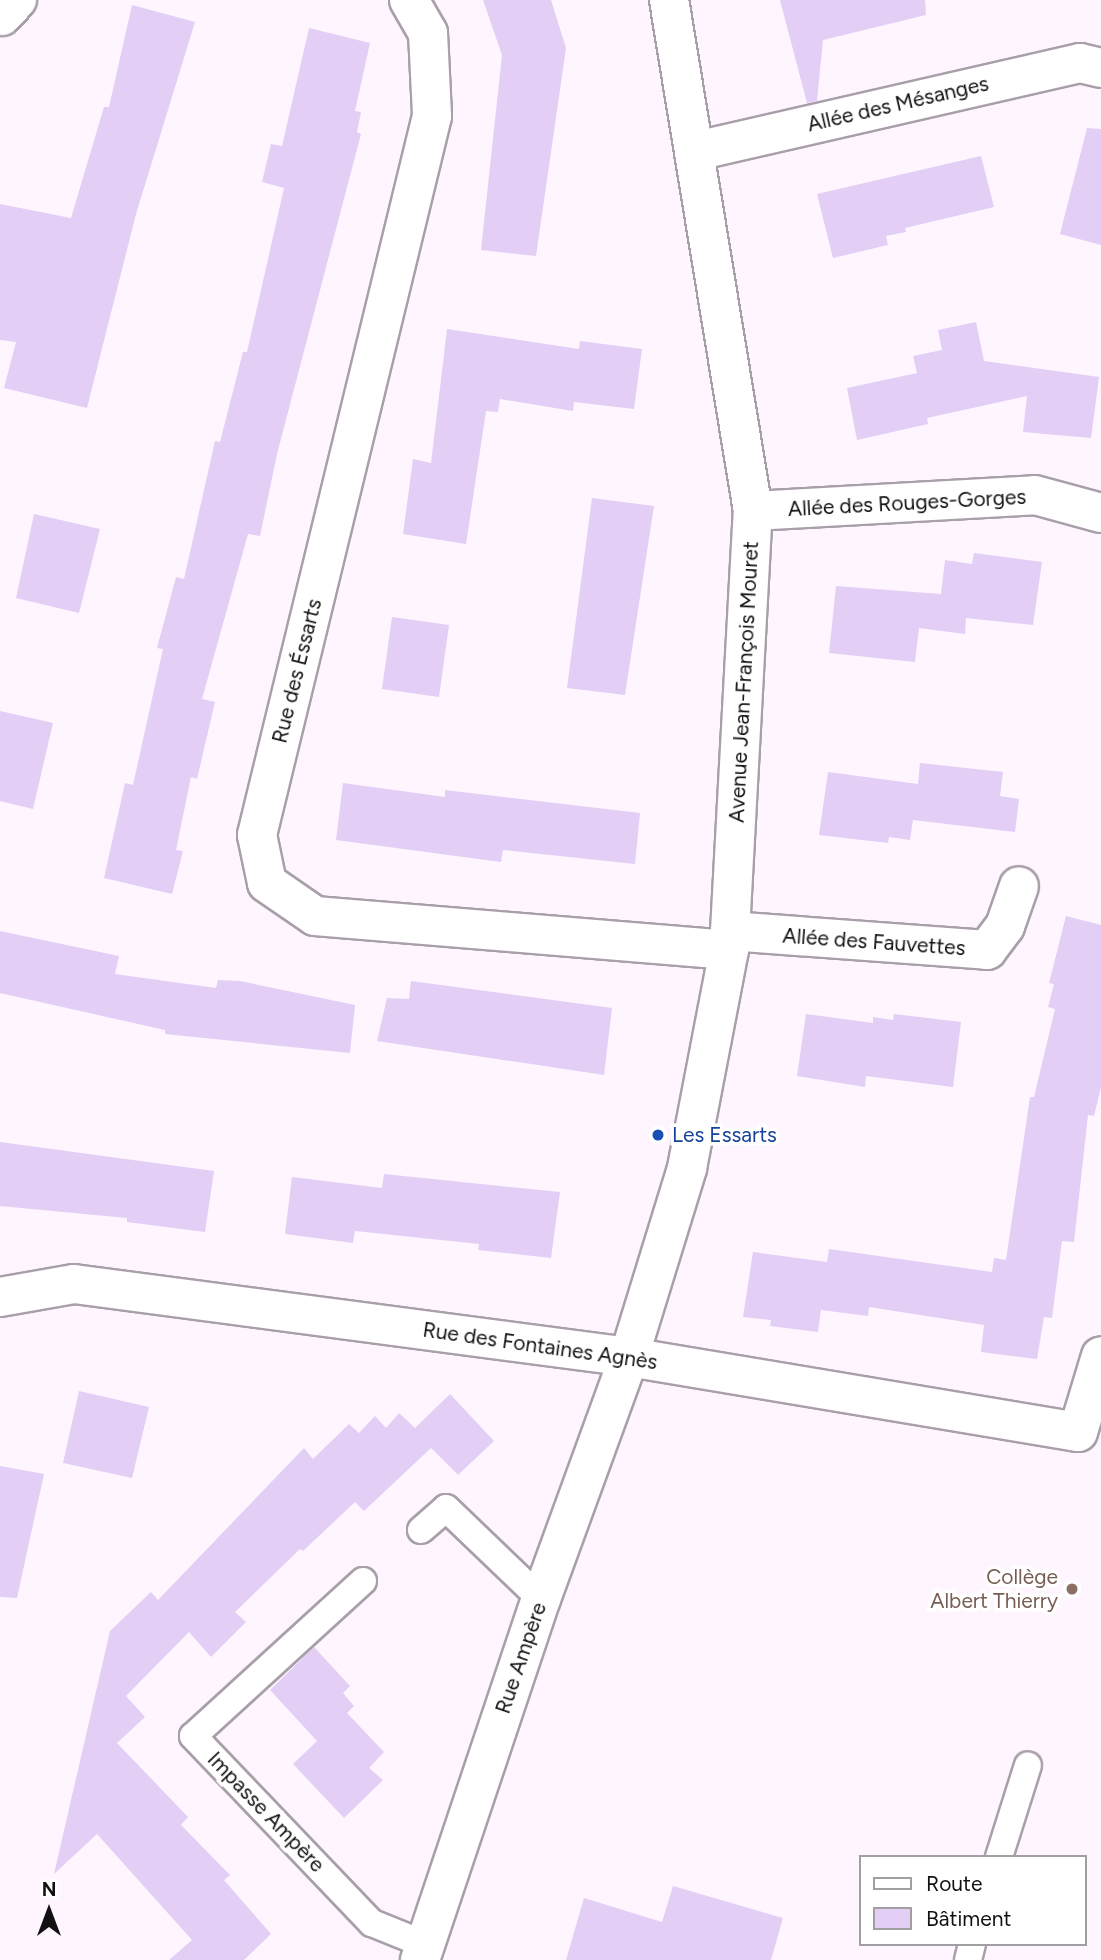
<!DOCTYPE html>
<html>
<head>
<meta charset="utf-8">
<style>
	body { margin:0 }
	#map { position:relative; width:1101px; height:1960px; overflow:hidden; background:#fef5ff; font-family:Figtree,sans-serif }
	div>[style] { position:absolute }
	.building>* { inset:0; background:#e3cef6 }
	.roads { filter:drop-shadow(2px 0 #a99faa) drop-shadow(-2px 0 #a99faa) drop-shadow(0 2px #a99faa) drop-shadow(0 -2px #a99faa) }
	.service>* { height:26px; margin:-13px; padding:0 13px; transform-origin:13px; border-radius:13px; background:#fff }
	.minor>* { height:38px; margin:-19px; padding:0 19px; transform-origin:19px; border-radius:19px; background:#fff }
	.dots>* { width:19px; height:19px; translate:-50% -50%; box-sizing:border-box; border:4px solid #fff; border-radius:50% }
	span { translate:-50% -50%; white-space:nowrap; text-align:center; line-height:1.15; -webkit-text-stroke:7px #fff; paint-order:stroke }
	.street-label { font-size:21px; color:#131014 }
	.transit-label { font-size:21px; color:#164399 }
	.left { translate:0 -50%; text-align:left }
	.education-label { font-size:21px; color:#785e54 }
	.right { translate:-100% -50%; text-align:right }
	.legend { position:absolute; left:859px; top:1855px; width:228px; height:91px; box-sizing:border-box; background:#fff; border:2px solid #a19fa1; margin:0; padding:9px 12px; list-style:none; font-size:21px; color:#131014 }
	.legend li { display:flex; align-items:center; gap:14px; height:35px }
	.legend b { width:35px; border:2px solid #a19fa1 }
	.north { position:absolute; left:14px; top:1876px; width:70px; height:70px; -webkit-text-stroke:5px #fff; paint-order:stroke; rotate:0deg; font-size:19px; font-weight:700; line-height:28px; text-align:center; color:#131014 }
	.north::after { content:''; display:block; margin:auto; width:24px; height:32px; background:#131014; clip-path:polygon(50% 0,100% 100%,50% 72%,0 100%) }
</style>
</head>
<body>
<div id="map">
	<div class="building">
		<div style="clip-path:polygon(483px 0,551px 0,566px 48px,536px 256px,481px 250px,502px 55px)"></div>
		<div style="clip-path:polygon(780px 0,925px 0,926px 15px,823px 40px,817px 101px,807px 103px)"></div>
		<div style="clip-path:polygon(132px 5px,195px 22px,136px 214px,87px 408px,4px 388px,16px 342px,0 340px,0 204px,71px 218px,104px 107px,109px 107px)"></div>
		<div style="clip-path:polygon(309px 28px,370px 43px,355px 111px,361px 112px,357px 132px,361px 134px,277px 454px,260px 536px,248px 534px,202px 699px,215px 702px,197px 779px,191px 777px,176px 850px,183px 851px,172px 894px,104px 878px,125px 783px,133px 785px,163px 649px,157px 648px,176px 577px,184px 579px,215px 441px,220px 442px,243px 352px,247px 352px,284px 188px,262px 182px,271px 144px,282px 146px)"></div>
		<div style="clip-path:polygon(1087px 128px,1101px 129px,1101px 245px,1060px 234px)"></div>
		<div style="clip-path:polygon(981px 156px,994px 207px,905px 228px,906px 232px,886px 236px,888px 245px,833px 258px,817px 194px)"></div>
		<div style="clip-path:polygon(976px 322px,984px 361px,1099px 377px,1091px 438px,1023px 432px,1027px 396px,927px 418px,928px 424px,857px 440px,847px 388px,917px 373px,913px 356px,942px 350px,938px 330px)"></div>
		<div style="clip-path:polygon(447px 329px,579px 349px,580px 341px,642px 349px,634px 409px,574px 402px,573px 411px,500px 399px,498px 412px,486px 411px,466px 544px,403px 534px,413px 459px,431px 463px)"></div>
		<div style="clip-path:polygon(592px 498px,654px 506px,625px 695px,567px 688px)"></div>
		<div style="clip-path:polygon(34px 514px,100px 529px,79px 613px,16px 598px)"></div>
		<div style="clip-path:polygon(974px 553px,1042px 562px,1033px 625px,966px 618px,965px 634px,919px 628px,915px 662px,829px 653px,836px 586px,941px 594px,945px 560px,972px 564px)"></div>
		<div style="clip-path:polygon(392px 617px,449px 625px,439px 697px,382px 689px)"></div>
		<div style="clip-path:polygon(0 711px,53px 723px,33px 809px,0 801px)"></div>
		<div style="clip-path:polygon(920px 763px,1003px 772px,1000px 796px,1019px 799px,1015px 832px,913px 820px,910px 840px,889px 837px,888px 843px,819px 835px,828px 772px,918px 784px)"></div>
		<div style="clip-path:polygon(343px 783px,445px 797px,445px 790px,640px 813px,635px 864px,503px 850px,501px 862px,336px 840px)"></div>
		<div style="clip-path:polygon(1066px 916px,1101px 925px,1101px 1087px,1094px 1116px,1088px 1115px,1074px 1242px,1062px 1241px,1052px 1318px,1044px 1317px,1037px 1359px,981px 1352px,984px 1325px,869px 1307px,868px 1316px,821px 1310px,818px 1332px,770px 1326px,771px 1320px,743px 1317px,753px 1252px,827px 1262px,829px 1249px,992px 1272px,994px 1258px,1006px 1260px,1030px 1097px,1034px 1097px,1055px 1009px,1048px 1007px,1054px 984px,1049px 983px)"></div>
		<div style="clip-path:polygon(0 931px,119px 956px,115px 974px,216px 988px,218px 980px,240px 981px,355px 1005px,350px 1053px,165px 1034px,165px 1030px,0 993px)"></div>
		<div style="clip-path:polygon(411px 981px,612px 1008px,604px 1075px,377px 1041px,387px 998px,409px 999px)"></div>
		<div style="clip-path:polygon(806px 1014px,873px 1023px,873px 1017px,893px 1020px,894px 1014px,961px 1022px,953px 1087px,866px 1076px,865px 1087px,797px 1076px)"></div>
		<div style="clip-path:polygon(0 1142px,214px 1171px,205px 1232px,127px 1222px,127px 1218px,0 1206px)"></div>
		<div style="clip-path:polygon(384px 1174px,560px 1192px,551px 1258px,478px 1250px,479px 1244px,355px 1231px,353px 1243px,285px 1234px,292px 1177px,382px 1188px)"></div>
		<div style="clip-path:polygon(79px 1391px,149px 1407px,132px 1478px,63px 1463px)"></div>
		<div style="clip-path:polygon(450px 1394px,494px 1441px,458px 1475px,431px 1448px,364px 1511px,355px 1502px,303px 1551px,300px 1549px,235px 1612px,246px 1622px,211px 1657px,189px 1632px,126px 1696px,145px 1717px,117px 1743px,188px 1817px,181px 1825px,230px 1875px,224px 1880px,271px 1934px,244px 1960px,169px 1960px,192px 1940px,97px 1834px,54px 1874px,110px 1631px,151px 1592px,158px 1600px,304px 1448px,313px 1459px,349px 1424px,359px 1433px,375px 1416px,386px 1428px,399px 1413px,415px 1428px)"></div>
		<div style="clip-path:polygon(0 1466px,44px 1474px,17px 1598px,0 1597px)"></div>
		<div style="clip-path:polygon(314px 1647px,350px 1686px,343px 1693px,354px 1706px,347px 1713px,384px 1752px,369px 1768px,383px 1780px,344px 1818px,293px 1764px,317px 1741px,270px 1690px)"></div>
		<div style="clip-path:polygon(673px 1886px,783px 1918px,771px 1960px,566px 1960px,584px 1898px,662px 1922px)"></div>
	</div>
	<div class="roads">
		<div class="service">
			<div style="left:421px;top:1530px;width:33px;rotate:-41deg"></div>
			<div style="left:446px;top:1508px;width:132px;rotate:43.8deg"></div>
			<div style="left:363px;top:1581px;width:230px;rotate:137.6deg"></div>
			<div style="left:193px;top:1736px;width:259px;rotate:46.3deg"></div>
			<div style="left:372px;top:1923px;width:56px;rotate:22deg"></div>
			<div style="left:999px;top:1857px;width:96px;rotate:-72.5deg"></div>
			<div style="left:968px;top:1960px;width:16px;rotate:-76deg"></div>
		</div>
		<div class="minor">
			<div style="left:409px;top:0;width:38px;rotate:60deg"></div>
			<div style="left:428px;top:33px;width:83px;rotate:87.2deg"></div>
			<div style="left:432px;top:116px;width:740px;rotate:103.68deg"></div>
			<div style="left:257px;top:835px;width:49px;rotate:78.2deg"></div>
			<div style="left:267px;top:883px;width:58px;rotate:34.5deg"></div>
			<div style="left:315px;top:916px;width:415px;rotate:4.7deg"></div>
			<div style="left:2px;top:16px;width:22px;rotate:-47deg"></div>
			<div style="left:696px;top:151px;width:394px;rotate:-12.9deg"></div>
			<div style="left:1080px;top:63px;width:22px;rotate:13deg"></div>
			<div style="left:753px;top:511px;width:282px;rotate:-3.2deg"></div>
			<div style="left:1035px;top:495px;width:68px;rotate:15.3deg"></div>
			<div style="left:730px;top:931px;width:258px;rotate:4.2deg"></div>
			<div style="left:987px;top:950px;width:30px;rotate:-53deg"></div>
			<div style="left:1005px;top:926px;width:42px;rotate:-70.7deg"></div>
			<div style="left:0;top:1297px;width:75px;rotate:-10deg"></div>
			<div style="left:74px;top:1284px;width:560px;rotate:7.49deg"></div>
			<div style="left:629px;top:1357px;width:455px;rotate:9.5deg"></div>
			<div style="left:1078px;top:1432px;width:79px;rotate:-73.2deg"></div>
			<div style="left:420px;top:1960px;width:381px;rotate:-71.5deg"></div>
			<div style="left:541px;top:1599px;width:258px;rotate:-70deg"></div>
			<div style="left:629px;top:1357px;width:198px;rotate:-72.9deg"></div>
			<div style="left:687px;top:1168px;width:222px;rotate:-79.1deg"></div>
			<div style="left:729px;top:950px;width:440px;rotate:-86.9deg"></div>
			<div style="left:753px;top:511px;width:518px;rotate:-99.33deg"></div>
		</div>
	</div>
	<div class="dots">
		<div style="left:658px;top:1135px;background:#1a4fb4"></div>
		<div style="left:1072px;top:1589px;background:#8d6e63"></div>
	</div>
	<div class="street-label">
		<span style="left:898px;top:104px;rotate:-13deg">Allée des Mésanges</span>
		<span style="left:907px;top:503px;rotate:-3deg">Allée des Rouges-Gorges</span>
		<span style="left:297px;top:671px;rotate:-76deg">Rue des Éssarts</span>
		<span style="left:744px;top:682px;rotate:-87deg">Avenue Jean-François Mouret</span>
		<span style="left:874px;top:942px;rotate:4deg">Allée des Fauvettes</span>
		<span style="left:540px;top:1346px;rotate:8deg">Rue des Fontaines Agnès</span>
		<span style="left:521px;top:1658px;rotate:-71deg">Rue Ampère</span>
		<span style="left:266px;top:1812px;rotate:46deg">Impasse Ampère</span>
	</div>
	<div class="transit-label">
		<span class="left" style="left:672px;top:1135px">Les Essarts</span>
	</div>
	<div class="education-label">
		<span class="right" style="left:1058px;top:1589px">Collège<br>Albert Thierry</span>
	</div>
	<ul class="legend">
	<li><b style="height:9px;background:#fff"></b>Route</li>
	<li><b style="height:19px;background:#e3cef6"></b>Bâtiment</li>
	</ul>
	<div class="north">N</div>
</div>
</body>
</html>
